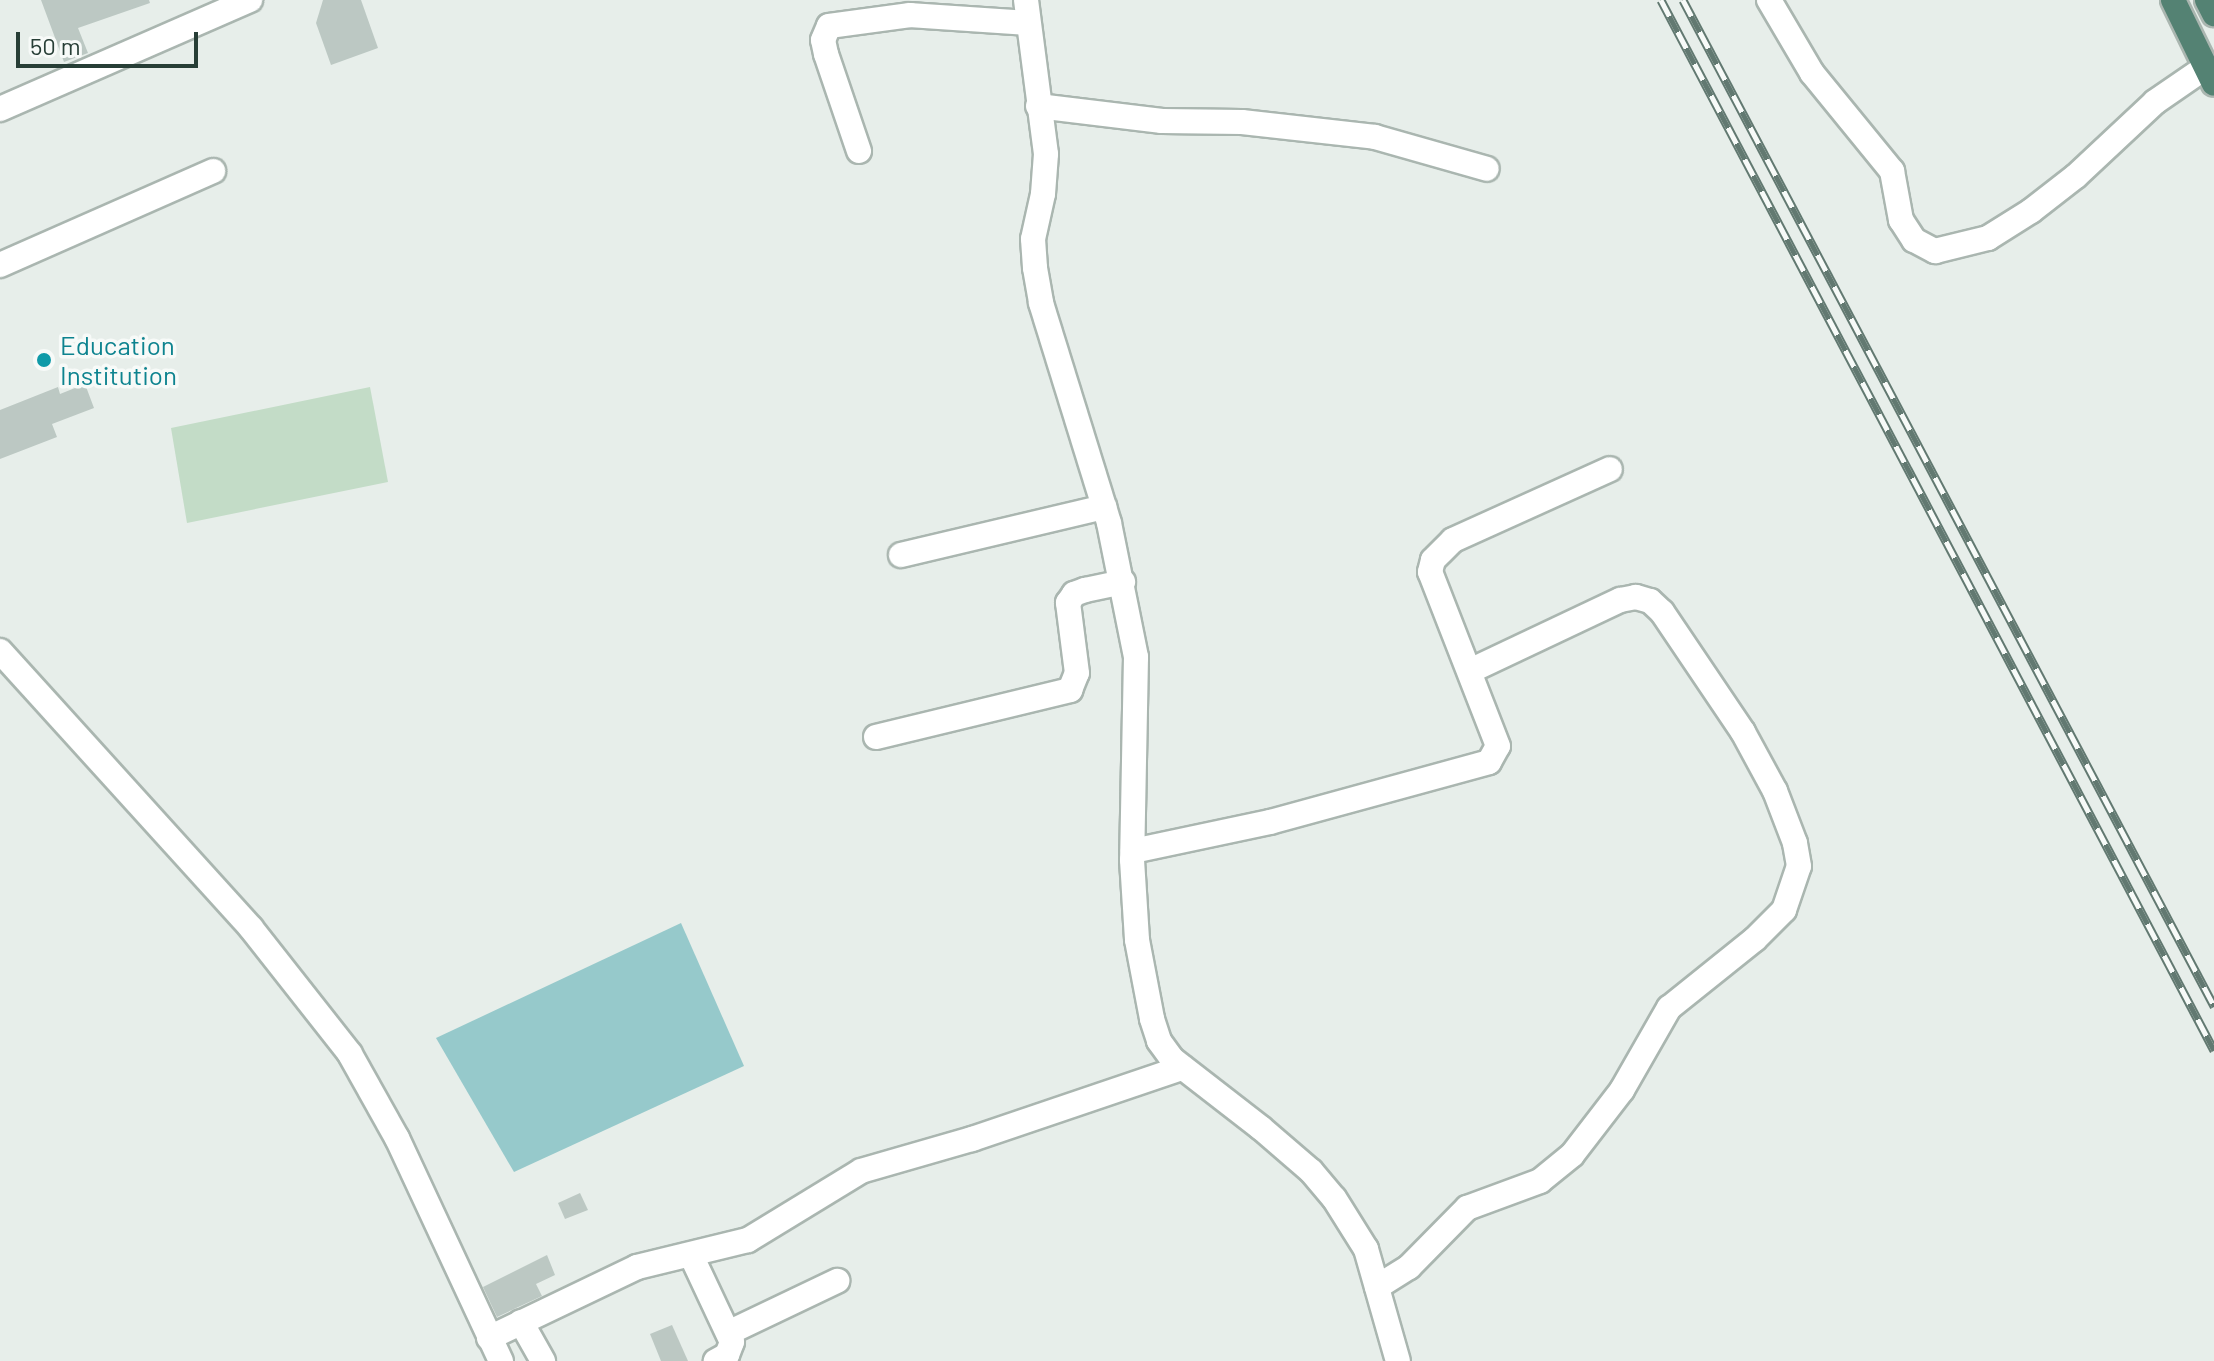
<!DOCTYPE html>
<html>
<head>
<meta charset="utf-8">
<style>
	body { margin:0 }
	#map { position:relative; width:2214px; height:1361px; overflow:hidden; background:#e7eeea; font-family:Barlow,sans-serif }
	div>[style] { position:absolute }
	.green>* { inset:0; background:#c3dcc7 }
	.water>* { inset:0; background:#96c9cb }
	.building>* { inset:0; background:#bcc8c3 }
	.roads { filter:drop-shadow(2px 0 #aab6b0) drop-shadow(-2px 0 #aab6b0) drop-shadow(0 2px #aab6b0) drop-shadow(0 -2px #aab6b0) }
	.minor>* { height:24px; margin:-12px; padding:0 12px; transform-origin:12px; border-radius:12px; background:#fff }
	.trunk>* { height:24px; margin:-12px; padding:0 12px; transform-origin:12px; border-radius:12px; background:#548273 }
	.rail>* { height:9px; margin-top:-4.5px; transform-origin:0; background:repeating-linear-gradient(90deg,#f7faf8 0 18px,#627971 0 36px); box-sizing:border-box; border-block:2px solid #627971 }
	.dots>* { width:22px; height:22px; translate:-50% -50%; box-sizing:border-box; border:4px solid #f7faf8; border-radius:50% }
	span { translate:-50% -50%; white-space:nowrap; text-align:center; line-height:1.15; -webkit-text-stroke:7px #f7faf8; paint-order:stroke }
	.culture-label { font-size:26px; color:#0d838f }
	.left { translate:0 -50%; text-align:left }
	.scale { position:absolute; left:16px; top:32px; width:182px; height:36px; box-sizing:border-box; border:4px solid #273e36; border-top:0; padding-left:10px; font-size:24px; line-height:28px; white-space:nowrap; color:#273e36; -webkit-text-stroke:6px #f7faf8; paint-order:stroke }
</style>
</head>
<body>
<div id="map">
	<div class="green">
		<div style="clip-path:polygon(370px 387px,388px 482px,187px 523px,171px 428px)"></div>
	</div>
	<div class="water">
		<div style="clip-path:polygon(681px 923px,744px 1066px,514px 1172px,436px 1038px)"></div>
	</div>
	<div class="building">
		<div style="clip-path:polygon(41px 0,149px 0,150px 3px,78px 28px,88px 53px,64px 62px)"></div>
		<div style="clip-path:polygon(323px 0,361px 0,378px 48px,331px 65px,316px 23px)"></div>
		<div style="clip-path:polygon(85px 384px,94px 408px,52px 424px,57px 437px,0 459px,0 410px,58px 387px,60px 394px)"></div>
		<div style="clip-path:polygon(580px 1193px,588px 1210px,565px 1219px,558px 1203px)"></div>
		<div style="clip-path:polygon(547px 1255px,555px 1275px,536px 1284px,542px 1296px,497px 1317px,483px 1287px)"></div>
		<div style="clip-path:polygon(672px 1325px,688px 1361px,661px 1361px,650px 1334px)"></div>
	</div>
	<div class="roads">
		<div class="minor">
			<div style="left:1026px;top:0;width:155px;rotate:82.6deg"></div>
			<div style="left:1046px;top:154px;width:40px;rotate:94.3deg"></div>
			<div style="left:1043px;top:194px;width:46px;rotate:102.5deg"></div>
			<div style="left:1033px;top:239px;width:29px;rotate:86deg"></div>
			<div style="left:1035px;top:268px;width:36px;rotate:80deg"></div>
			<div style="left:1041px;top:303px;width:230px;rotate:72.8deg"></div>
			<div style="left:1109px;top:523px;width:137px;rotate:78.6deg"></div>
			<div style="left:1136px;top:657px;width:203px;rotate:91.1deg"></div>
			<div style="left:1132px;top:860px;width:80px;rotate:86.4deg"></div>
			<div style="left:1137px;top:940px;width:80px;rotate:79.2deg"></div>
			<div style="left:1152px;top:1019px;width:23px;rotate:72deg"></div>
			<div style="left:1159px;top:1041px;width:22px;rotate:54deg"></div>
			<div style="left:1172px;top:1059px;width:113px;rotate:37.8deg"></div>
			<div style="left:1261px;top:1128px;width:66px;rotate:40.7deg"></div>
			<div style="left:1311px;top:1171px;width:35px;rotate:50deg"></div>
			<div style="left:1334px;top:1198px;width:60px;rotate:57.9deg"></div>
			<div style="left:1366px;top:1249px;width:116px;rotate:74.1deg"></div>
			<div style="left:1769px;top:0;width:85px;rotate:59.5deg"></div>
			<div style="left:1812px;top:73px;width:127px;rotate:50.8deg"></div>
			<div style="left:1892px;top:171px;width:50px;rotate:79.6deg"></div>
			<div style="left:1901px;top:220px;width:24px;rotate:57deg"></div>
			<div style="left:1914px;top:240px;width:24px;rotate:28deg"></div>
			<div style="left:1935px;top:251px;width:55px;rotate:-13.8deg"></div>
			<div style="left:1988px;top:238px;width:51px;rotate:-32.1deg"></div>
			<div style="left:2031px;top:211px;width:57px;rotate:-37.9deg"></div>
			<div style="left:2076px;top:176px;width:108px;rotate:-43.1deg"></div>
			<div style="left:2155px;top:102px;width:62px;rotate:-34.5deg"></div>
			<div style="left:1038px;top:106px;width:125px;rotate:6.9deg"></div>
			<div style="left:1162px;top:121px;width:80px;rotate:0.7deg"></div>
			<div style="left:1242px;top:122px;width:134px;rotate:6.4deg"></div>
			<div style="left:1375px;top:137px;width:116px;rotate:15.9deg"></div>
			<div style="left:0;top:109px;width:273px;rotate:-23.6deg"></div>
			<div style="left:859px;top:151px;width:102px;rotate:-108.8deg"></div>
			<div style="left:826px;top:54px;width:14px;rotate:-102deg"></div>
			<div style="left:823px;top:40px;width:15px;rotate:-67deg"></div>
			<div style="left:829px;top:26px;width:82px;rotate:-7.7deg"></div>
			<div style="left:910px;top:15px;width:118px;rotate:3.9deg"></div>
			<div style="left:0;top:265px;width:233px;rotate:-23.8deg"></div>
			<div style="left:901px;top:555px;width:209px;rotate:-13.3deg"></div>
			<div style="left:0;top:651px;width:374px;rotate:47.8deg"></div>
			<div style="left:251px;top:928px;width:160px;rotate:51.8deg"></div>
			<div style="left:350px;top:1054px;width:96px;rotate:60.8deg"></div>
			<div style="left:397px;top:1138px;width:246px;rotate:65deg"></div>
			<div style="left:876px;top:737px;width:200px;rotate:-13.6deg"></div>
			<div style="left:1070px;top:690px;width:18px;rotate:-68deg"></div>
			<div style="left:1077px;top:673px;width:71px;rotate:-97.3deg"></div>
			<div style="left:1068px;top:603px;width:11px;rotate:-56deg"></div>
			<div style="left:1074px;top:594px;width:12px;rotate:-20deg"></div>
			<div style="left:1085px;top:590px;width:39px;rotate:-12deg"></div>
			<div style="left:1133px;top:851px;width:140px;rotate:-12deg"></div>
			<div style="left:1270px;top:822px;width:227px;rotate:-15.3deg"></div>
			<div style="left:1489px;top:762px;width:18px;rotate:-61deg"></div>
			<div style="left:1498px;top:746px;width:187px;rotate:-111.3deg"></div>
			<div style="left:1430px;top:572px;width:12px;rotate:-76deg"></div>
			<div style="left:1433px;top:560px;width:28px;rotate:-45deg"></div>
			<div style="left:1453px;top:540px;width:172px;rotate:-24.3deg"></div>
			<div style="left:691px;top:1255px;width:96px;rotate:64.8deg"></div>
			<div style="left:732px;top:1342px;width:14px;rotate:111deg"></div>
			<div style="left:727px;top:1355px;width:13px;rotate:151deg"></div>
			<div style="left:1377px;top:1287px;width:38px;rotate:-32deg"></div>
			<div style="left:1409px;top:1267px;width:83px;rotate:-45.5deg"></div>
			<div style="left:1467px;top:1208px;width:78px;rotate:-20.3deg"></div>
			<div style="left:1540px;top:1181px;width:41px;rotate:-39.1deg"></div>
			<div style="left:1572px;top:1155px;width:82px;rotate:-52.4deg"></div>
			<div style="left:1622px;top:1090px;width:95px;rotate:-60.2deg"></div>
			<div style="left:1669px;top:1008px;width:110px;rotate:-38.7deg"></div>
			<div style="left:1755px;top:939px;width:41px;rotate:-45deg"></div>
			<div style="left:1784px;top:910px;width:46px;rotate:-71.2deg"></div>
			<div style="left:1799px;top:866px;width:23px;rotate:-100deg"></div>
			<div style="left:1795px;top:843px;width:56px;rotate:-111deg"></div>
			<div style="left:1775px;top:791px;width:67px;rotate:-118.5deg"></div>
			<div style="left:1743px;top:732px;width:145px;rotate:-124deg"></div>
			<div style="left:1662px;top:612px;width:16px;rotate:-137deg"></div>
			<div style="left:1650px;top:601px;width:15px;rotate:-164deg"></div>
			<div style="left:1636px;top:597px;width:16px;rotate:169deg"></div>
			<div style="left:1620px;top:600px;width:166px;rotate:154.7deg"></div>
			<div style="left:521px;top:1322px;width:45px;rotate:60.6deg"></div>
			<div style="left:730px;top:1332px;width:119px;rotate:-25.5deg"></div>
			<div style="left:489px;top:1338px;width:164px;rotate:-25.6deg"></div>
			<div style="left:637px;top:1267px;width:114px;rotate:-13.7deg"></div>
			<div style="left:748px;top:1240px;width:132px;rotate:-31.4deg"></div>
			<div style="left:861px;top:1171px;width:116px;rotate:-16.1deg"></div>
			<div style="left:972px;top:1139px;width:222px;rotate:-18.7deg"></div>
		</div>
		<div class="trunk">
			<div style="left:2173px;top:0;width:93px;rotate:64deg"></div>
			<div style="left:2207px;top:0;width:16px;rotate:63deg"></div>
		</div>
	</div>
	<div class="rail">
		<div style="left:1661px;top:0;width:1187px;rotate:62.23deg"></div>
		<div style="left:1683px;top:0;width:1138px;rotate:62.17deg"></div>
	</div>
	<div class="dots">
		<div style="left:44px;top:360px;background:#0f9aa8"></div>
	</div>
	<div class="culture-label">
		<span class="left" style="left:60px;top:360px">Education<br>Institution</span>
	</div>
	<div class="scale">50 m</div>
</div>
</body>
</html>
